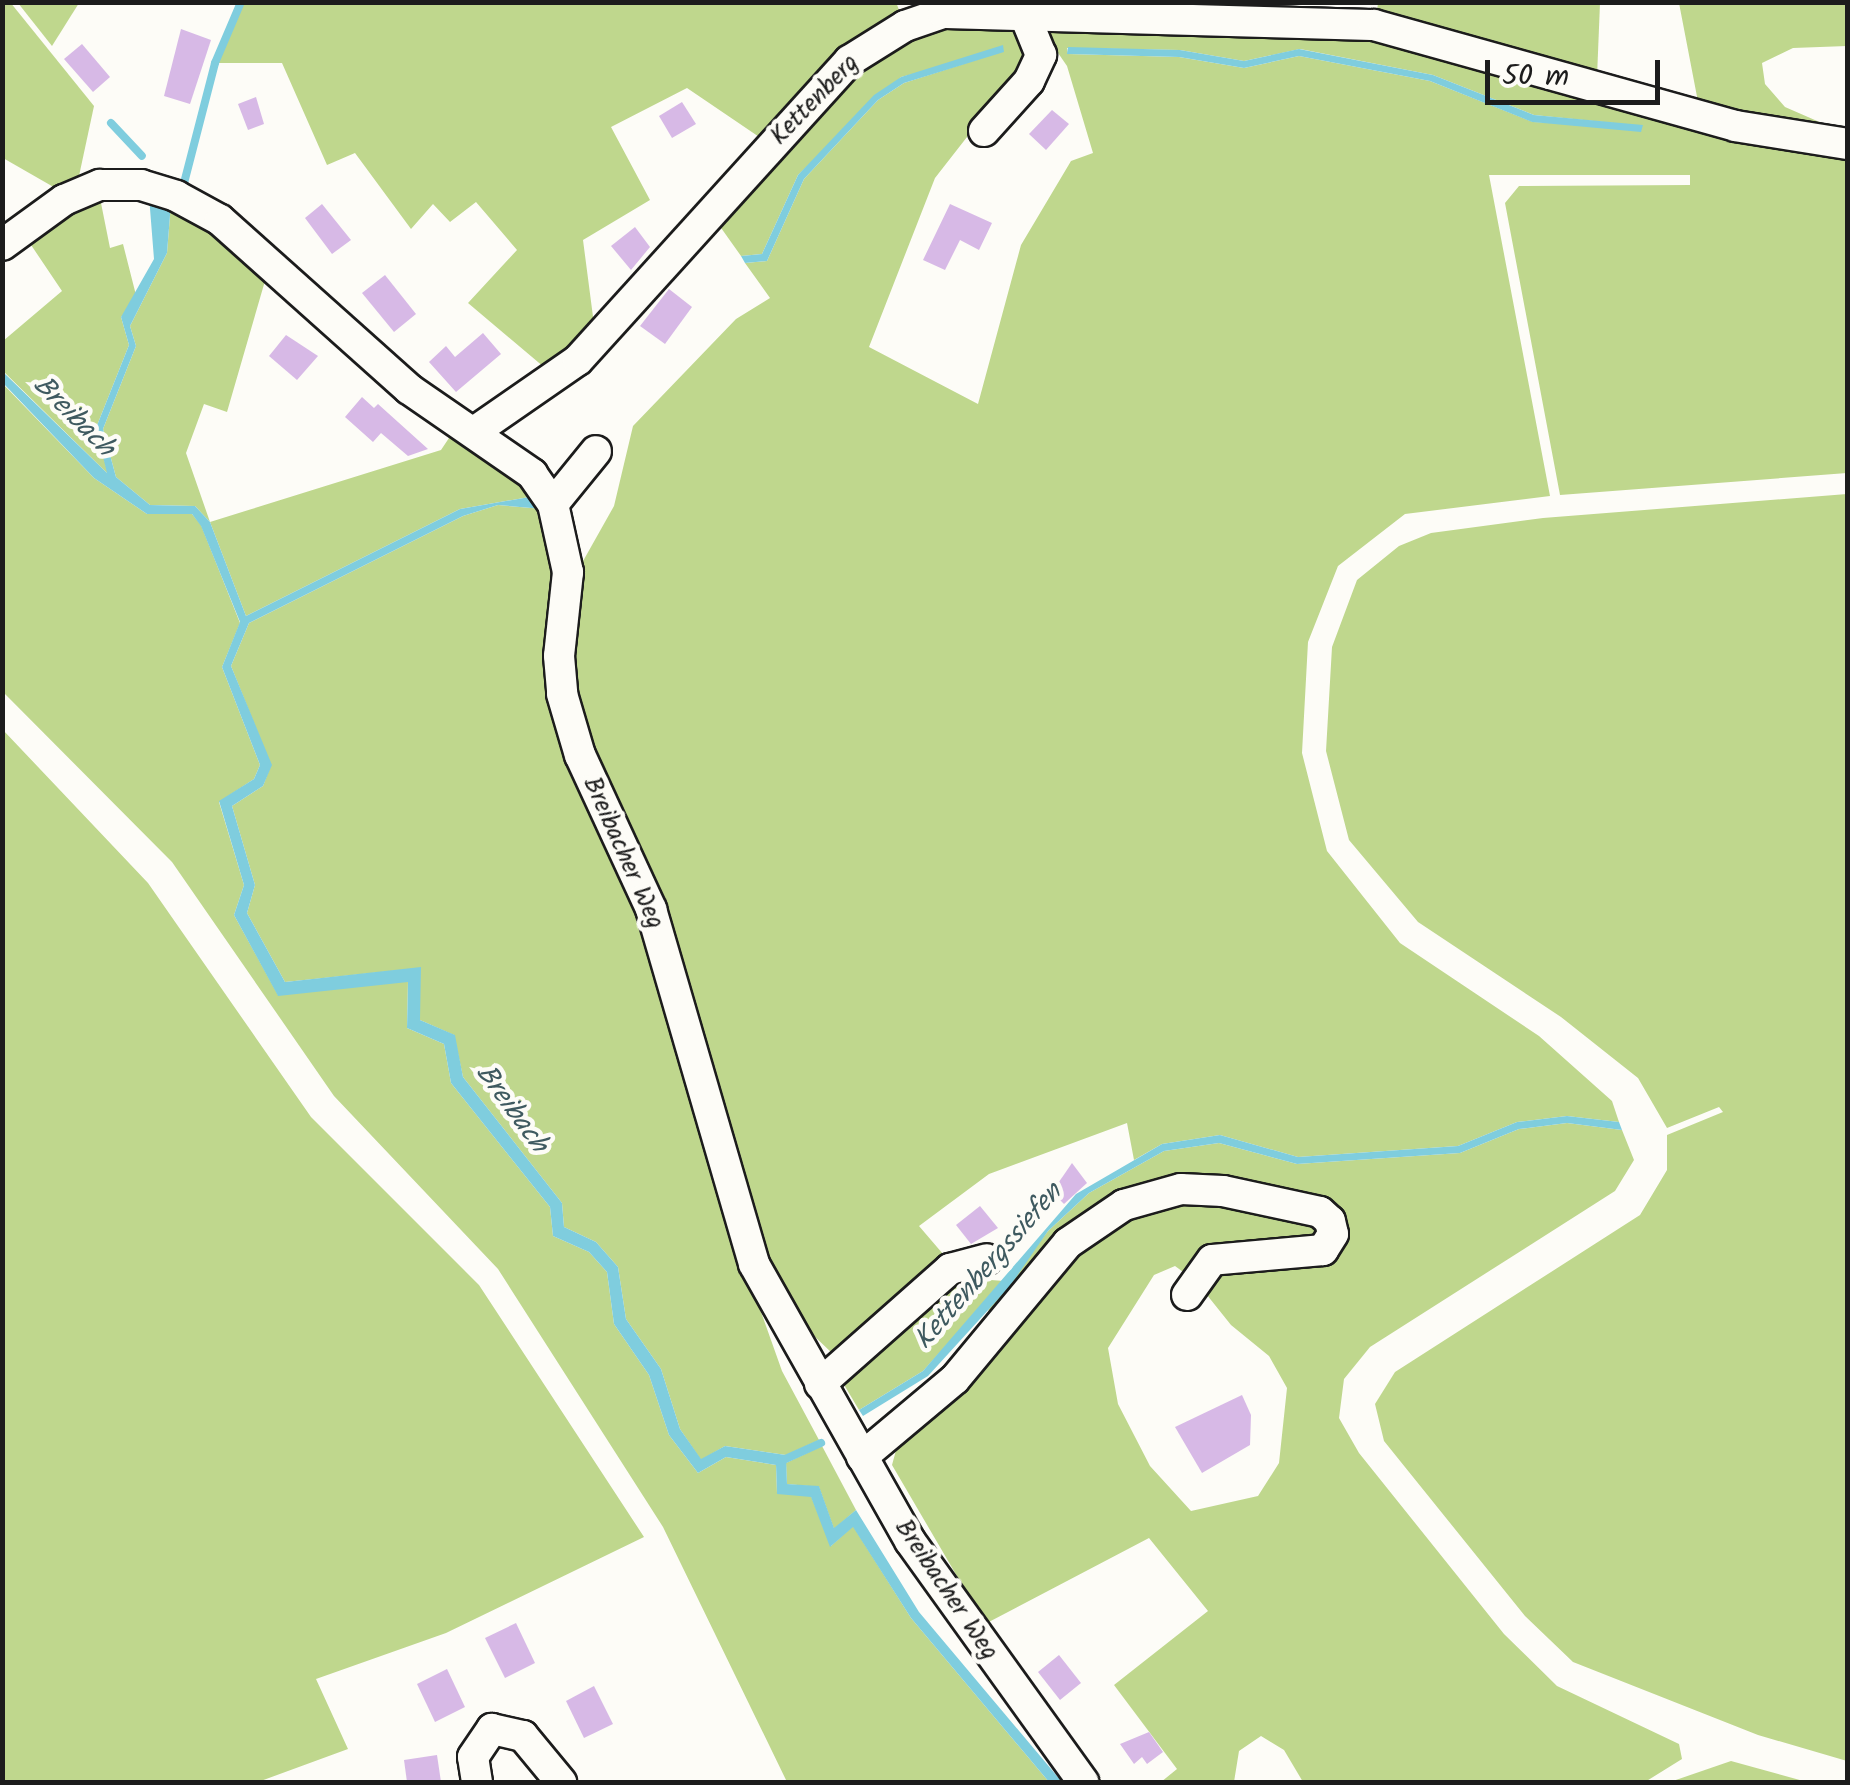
<!DOCTYPE html>
<html>
<head>
<meta charset="utf-8">
<style>
	body { margin:0 }
	#map { position:relative; width:1850px; height:1785px; overflow:hidden; background:#fdfcf7; font-family:Kalam,sans-serif }
	div>[style] { position:absolute }
	.green>* { inset:0; background:#bfd78d }
	.water>* { inset:0; background:#7fcdde }
	.stream>* { height:8px; margin:-4px; padding:0 4px; transform-origin:4px; border-radius:4px; background:#7fcdde }
	.building>* { inset:0; background:#d7b9e6 }
	.roads { filter:drop-shadow(2px 0 #1c1c1c) drop-shadow(-2px 0 #1c1c1c) drop-shadow(0 2px #1c1c1c) drop-shadow(0 -2px #1c1c1c) }
	.minor>* { height:30px; margin:-15px; padding:0 15px; transform-origin:15px; border-radius:15px; background:#fdfcf7 }
	span { translate:-50% -50%; white-space:nowrap; text-align:center; line-height:1.15; -webkit-text-stroke:9px #fdfcf7; paint-order:stroke }
	.street-label { font-size:25px; color:#1c1c1c }
	.water-label { font-size:28px; color:#3f5a60; font-style:italic }
	.frame { position:absolute; inset:0; border:5px solid #1c1c1c; pointer-events:none }
	.scale { position:absolute; left:1485px; top:60px; width:175px; height:45px; box-sizing:border-box; border:5px solid #1c1c1c; border-top:0; padding-left:12px; font-size:30px; line-height:35px; white-space:nowrap; color:#1c1c1c; -webkit-text-stroke:8px #fdfcf7; paint-order:stroke }
</style>
</head>
<body>
<div id="map">
	<div class="green">
		<div style="clip-path:polygon(10px 2px,94px 106px,79px 176px,57px 189px,3px 158px,2px 3px)"></div>
		<div style="clip-path:polygon(896px 2px,902px 18px,765px 141px,687px 88px,611px 127px,650px 200px,583px 240px,595px 332px,551px 373px,468px 303px,517px 250px,476px 202px,450px 222px,433px 204px,411px 229px,355px 153px,327px 165px,282px 63px,215px 63px,241px 3px)"></div>
		<div style="clip-path:polygon(18px 3px,79px 3px,52px 46px)"></div>
		<div style="clip-path:polygon(1378px 3px,1600px 3px,1597px 77px,1376px 19px)"></div>
		<div style="clip-path:polygon(1679px 3px,1847px 3px,1847px 46px,1793px 48px,1762px 63px,1765px 84px,1785px 107px,1847px 134px,1699px 107px)"></div>
		<div style="clip-path:polygon(evenodd,948px 21px,1369px 31px,1847px 152px,1847px 473px,1560px 495px,1505px 203px,1519px 186px,1690px 185px,1690px 175px,1489px 175px,1550px 496px,1405px 514px,1338px 566px,1308px 642px,1302px 753px,1327px 851px,1400px 943px,1539px 1036px,1612px 1101px,1619px 1122px,1567px 1116px,1517px 1122px,1458px 1146px,1298px 1157px,1220px 1135px,1162px 1144px,1134px 1160px,1127px 1123px,989px 1174px,919px 1226px,949px 1261px,833px 1354px,791px 1314px,770px 1274px,588px 754px,570px 688px,578px 570px,614px 506px,633px 426px,736px 319px,770px 298px,745px 263px,767px 261px,804px 179px,878px 100px,904px 83px,1004px 51px,901px 77px,798px 175px,762px 254px,741px 256px,714px 218px,853px 68px,948px 21px,1067px 48px,1180px 50px,1244px 61px,1300px 49px,1433px 75px,1534px 115px,1643px 126px,1533px 122px,1430px 81px,1299px 56px,1244px 68px,1179px 57px,1068px 54px,1067px 48px,948px 21px,1035px 50px,1056px 50px,1067px 66px,1093px 153px,1071px 161px,1021px 245px,978px 404px,869px 347px,935px 178px,1035px 50px)"></div>
		<div style="clip-path:polygon(99px 193px,110px 248px,123px 244px,137px 299px,121px 317px,129px 345px,96px 428px,108px 474px,3px 371px,3px 341px,62px 291px,25px 236px)"></div>
		<div style="clip-path:polygon(171px 203px,267px 274px,227px 412px,204px 404px,186px 453px,210px 522px,441px 450px,453px 432px,484px 449px,535px 496px,460px 509px,246px 616px,210px 522px,195px 506px,150px 505px,116px 477px,103px 429px,136px 346px,130px 326px,167px 253px)"></div>
		<div style="clip-path:polygon(2px 383px,94px 478px,147px 514px,192px 514px,201px 525px,240px 623px,222px 667px,260px 765px,254px 779px,219px 802px,244px 885px,234px 915px,278px 995px,408px 981px,407px 1028px,444px 1044px,451px 1083px,550px 1207px,553px 1236px,589px 1252px,607px 1272px,614px 1324px,649px 1375px,669px 1435px,698px 1473px,726px 1457px,776px 1465px,777px 1493px,811px 1496px,831px 1546px,853px 1526px,911px 1618px,1049px 1782px,787px 1782px,663px 1527px,498px 1269px,334px 1096px,172px 862px,3px 692px)"></div>
		<div style="clip-path:polygon(1847px 494px,1847px 1761px,1758px 1735px,1573px 1662px,1525px 1616px,1384px 1441px,1375px 1404px,1395px 1372px,1640px 1215px,1667px 1170px,1667px 1135px,1723px 1112px,1719px 1107px,1667px 1128px,1638px 1078px,1561px 1017px,1418px 922px,1349px 840px,1326px 751px,1332px 647px,1357px 580px,1399px 546px,1431px 533px,1543px 518px)"></div>
		<div style="clip-path:polygon(498px 505px,543px 509px,554px 541px,551px 655px,641px 915px,750px 1281px,782px 1371px,819px 1440px,786px 1455px,725px 1446px,701px 1460px,680px 1429px,661px 1369px,626px 1319px,618px 1267px,596px 1242px,564px 1227px,562px 1203px,463px 1077px,454px 1035px,420px 1020px,420px 968px,285px 982px,247px 913px,255px 885px,232px 806px,263px 786px,271px 765px,231px 666px,249px 623px,463px 516px)"></div>
		<div style="clip-path:polygon(3px 730px,148px 883px,311px 1117px,479px 1285px,644px 1537px,446px 1633px,316px 1679px,348px 1749px,258px 1782px,3px 1782px)"></div>
		<div style="clip-path:polygon(1567px 1123px,1622px 1130px,1634px 1160px,1615px 1191px,1370px 1347px,1344px 1379px,1339px 1418px,1359px 1453px,1504px 1634px,1557px 1686px,1679px 1744px,1682px 1759px,1645px 1782px,1303px 1782px,1284px 1750px,1261px 1736px,1239px 1751px,1234px 1782px,1161px 1782px,1177px 1769px,1114px 1685px,1208px 1611px,1149px 1538px,985px 1624px,892px 1465px,898px 1443px,959px 1382px,1058px 1259px,1114px 1217px,1150px 1203px,1222px 1198px,1316px 1220px,1323px 1237px,1319px 1245px,1284px 1254px,1241px 1249px,1207px 1256px,1190px 1277px,1175px 1266px,1154px 1275px,1108px 1348px,1118px 1404px,1150px 1466px,1191px 1511px,1258px 1496px,1279px 1463px,1287px 1388px,1269px 1356px,1231px 1325px,1199px 1285px,1217px 1264px,1241px 1257px,1283px 1265px,1334px 1253px,1342px 1243px,1341px 1220px,1329px 1204px,1223px 1184px,1145px 1188px,1103px 1208px,1049px 1249px,995px 1317px,988px 1310px,1048px 1231px,1089px 1193px,1164px 1151px,1219px 1143px,1297px 1164px,1460px 1153px,1519px 1129px)"></div>
		<div style="clip-path:polygon(965px 1278px,1004px 1281px,923px 1371px,859px 1410px,843px 1383px,939px 1284px)"></div>
		<div style="clip-path:polygon(822px 1446px,856px 1510px,834px 1529px,819px 1487px,787px 1484px,786px 1463px)"></div>
		<div style="clip-path:polygon(1731px 1761px,1807px 1782px,1670px 1782px)"></div>
	</div>
	<div class="water">
		<div style="clip-path:polygon(1003px 45px,1004px 52px,904px 83px,878px 100px,804px 179px,767px 261px,745px 263px,741px 256px,762px 254px,798px 175px,874px 95px,901px 77px)"></div>
		<div style="clip-path:polygon(1068px 47px,1180px 50px,1244px 61px,1299px 49px,1433px 75px,1534px 115px,1643px 125px,1641px 132px,1532px 122px,1430px 81px,1299px 56px,1244px 68px,1179px 57px,1067px 54px)"></div>
		<div style="clip-path:polygon(149px 196px,171px 203px,167px 253px,130px 326px,136px 346px,103px 429px,116px 477px,150px 505px,195px 506px,210px 522px,246px 616px,460px 509px,535px 496px,543px 509px,498px 505px,463px 516px,249px 623px,231px 666px,272px 765px,263px 786px,232px 806px,255px 885px,247px 913px,285px 982px,421px 967px,420px 1020px,455px 1035px,463px 1077px,562px 1203px,564px 1227px,596px 1242px,618px 1267px,626px 1319px,661px 1369px,680px 1429px,701px 1459px,725px 1446px,786px 1455px,787px 1484px,819px 1486px,834px 1528px,856px 1510px,919px 1612px,1062px 1782px,1049px 1782px,911px 1618px,853px 1527px,830px 1547px,811px 1497px,777px 1494px,776px 1465px,726px 1457px,698px 1473px,669px 1435px,649px 1375px,614px 1324px,607px 1272px,589px 1252px,553px 1236px,550px 1207px,451px 1083px,444px 1044px,407px 1028px,408px 982px,278px 996px,234px 915px,244px 885px,219px 801px,254px 779px,260px 765px,222px 667px,240px 622px,201px 526px,192px 514px,147px 514px,94px 478px,3px 383px,2px 371px,107px 473px,96px 428px,129px 345px,121px 317px,154px 259px)"></div>
		<div style="clip-path:polygon(1567px 1116px,1619px 1122px,1622px 1130px,1567px 1123px,1519px 1129px,1460px 1153px,1297px 1164px,1219px 1143px,1164px 1151px,1089px 1193px,1048px 1231px,1010px 1286px,928px 1376px,863px 1416px,859px 1410px,923px 1371px,1076px 1194px,1162px 1144px,1220px 1135px,1298px 1157px,1458px 1146px,1517px 1122px)"></div>
	</div>
	<div class="stream">
		<div style="left:111px;top:123px;width:45px;rotate:46.8deg"></div>
		<div style="left:183px;top:187px;width:128px;rotate:-75.5deg"></div>
		<div style="left:215px;top:63px;width:66px;rotate:-66.9deg"></div>
		<div style="left:781px;top:1461px;width:44px;rotate:-24.2deg"></div>
	</div>
	<div class="building">
		<div style="clip-path:polygon(181px 29px,211px 40px,190px 104px,164px 96px)"></div>
		<div style="clip-path:polygon(82px 44px,110px 77px,93px 92px,64px 59px)"></div>
		<div style="clip-path:polygon(256px 97px,264px 124px,248px 130px,238px 104px)"></div>
		<div style="clip-path:polygon(682px 102px,696px 124px,672px 138px,659px 116px)"></div>
		<div style="clip-path:polygon(1052px 110px,1069px 124px,1046px 150px,1029px 134px)"></div>
		<div style="clip-path:polygon(322px 204px,351px 240px,332px 254px,305px 218px)"></div>
		<div style="clip-path:polygon(950px 204px,992px 223px,979px 250px,960px 240px,945px 270px,923px 260px)"></div>
		<div style="clip-path:polygon(635px 227px,650px 247px,631px 270px,611px 246px)"></div>
		<div style="clip-path:polygon(385px 275px,416px 314px,394px 332px,362px 293px)"></div>
		<div style="clip-path:polygon(669px 289px,692px 307px,665px 344px,640px 326px)"></div>
		<div style="clip-path:polygon(483px 333px,501px 354px,456px 392px,429px 362px,446px 346px,455px 357px)"></div>
		<div style="clip-path:polygon(286px 335px,318px 356px,297px 380px,269px 356px)"></div>
		<div style="clip-path:polygon(362px 397px,374px 408px,378px 404px,428px 449px,408px 456px,381px 433px,373px 442px,345px 417px)"></div>
		<div style="clip-path:polygon(1072px 1163px,1087px 1183px,1064px 1204px,1052px 1192px)"></div>
		<div style="clip-path:polygon(980px 1206px,998px 1228px,971px 1244px,956px 1225px)"></div>
		<div style="clip-path:polygon(1242px 1395px,1251px 1415px,1250px 1445px,1202px 1473px,1175px 1427px)"></div>
		<div style="clip-path:polygon(516px 1623px,535px 1663px,505px 1678px,485px 1638px)"></div>
		<div style="clip-path:polygon(1059px 1655px,1081px 1683px,1060px 1700px,1038px 1672px)"></div>
		<div style="clip-path:polygon(447px 1669px,465px 1707px,435px 1722px,417px 1684px)"></div>
		<div style="clip-path:polygon(594px 1686px,613px 1724px,584px 1738px,566px 1701px)"></div>
		<div style="clip-path:polygon(1149px 1732px,1163px 1752px,1147px 1764px,1142px 1757px,1134px 1764px,1120px 1744px)"></div>
		<div style="clip-path:polygon(437px 1755px,441px 1782px,407px 1782px,404px 1760px)"></div>
	</div>
	<div class="roads">
		<div class="minor">
			<div style="left:984px;top:131px;width:67px;rotate:-48deg"></div>
			<div style="left:1029px;top:81px;width:29px;rotate:-65deg"></div>
			<div style="left:1041px;top:55px;width:48px;rotate:-112.2deg"></div>
			<div style="left:2px;top:245px;width:77px;rotate:-36deg"></div>
			<div style="left:64px;top:200px;width:39px;rotate:-23deg"></div>
			<div style="left:100px;top:185px;width:41px"></div>
			<div style="left:141px;top:185px;width:37px;rotate:17deg"></div>
			<div style="left:176px;top:196px;width:50px;rotate:28.6deg"></div>
			<div style="left:220px;top:220px;width:254px;rotate:41.8deg"></div>
			<div style="left:409px;top:389px;width:150px;rotate:34.6deg"></div>
			<div style="left:532px;top:474px;width:37px;rotate:55deg"></div>
			<div style="left:553px;top:504px;width:70px;rotate:77.6deg"></div>
			<div style="left:568px;top:572px;width:84px;rotate:96.1deg"></div>
			<div style="left:559px;top:656px;width:38px;rotate:85deg"></div>
			<div style="left:562px;top:694px;width:64px;rotate:73.6deg"></div>
			<div style="left:580px;top:755px;width:170px;rotate:65.2deg"></div>
			<div style="left:651px;top:909px;width:370px;rotate:73.8deg"></div>
			<div style="left:754px;top:1264px;width:318px;rotate:60.6deg"></div>
			<div style="left:910px;top:1541px;width:297px;rotate:54.3deg"></div>
			<div style="left:474px;top:432px;width:126px;rotate:-34.7deg"></div>
			<div style="left:578px;top:360px;width:404px;rotate:-47.8deg"></div>
			<div style="left:849px;top:61px;width:66px;rotate:-32deg"></div>
			<div style="left:905px;top:26px;width:40px;rotate:-18.9deg"></div>
			<div style="left:943px;top:13px;width:431px;rotate:1.6deg"></div>
			<div style="left:1374px;top:25px;width:375px;rotate:15.6deg"></div>
			<div style="left:1735px;top:126px;width:114px;rotate:9.1deg"></div>
			<div style="left:553px;top:504px;width:68px;rotate:-50.9deg"></div>
			<div style="left:820px;top:1384px;width:174px;rotate:-41.5deg"></div>
			<div style="left:950px;top:1269px;width:38px;rotate:-15deg"></div>
			<div style="left:862px;top:1457px;width:121px;rotate:-40deg"></div>
			<div style="left:955px;top:1379px;width:177px;rotate:-50.3deg"></div>
			<div style="left:1068px;top:1243px;width:68px;rotate:-34.2deg"></div>
			<div style="left:1124px;top:1205px;width:59px;rotate:-15.7deg"></div>
			<div style="left:1181px;top:1189px;width:42px;rotate:2.7deg"></div>
			<div style="left:1223px;top:1191px;width:99px;rotate:12.2deg"></div>
			<div style="left:1320px;top:1212px;width:13px;rotate:42deg"></div>
			<div style="left:1330px;top:1221px;width:13px;rotate:77deg"></div>
			<div style="left:1333px;top:1234px;width:19px;rotate:122deg"></div>
			<div style="left:1323px;top:1250px;width:111px;rotate:174.9deg"></div>
			<div style="left:1212px;top:1260px;width:43px;rotate:125.5deg"></div>
			<div style="left:477px;top:1782px;width:25px;rotate:-99deg"></div>
			<div style="left:473px;top:1757px;width:34px;rotate:-56deg"></div>
			<div style="left:492px;top:1729px;width:32px;rotate:13deg"></div>
			<div style="left:523px;top:1736px;width:60px;rotate:50.4deg"></div>
		</div>
	</div>
	<div class="street-label">
		<span style="left:815px;top:100px;rotate:-46deg">Kettenberg</span>
		<span style="left:623px;top:853px;rotate:66deg">Breibacher Weg</span>
		<span style="left:946px;top:1590px;rotate:56deg">Breibacher Weg</span>
	</div>
	<div class="water-label">
		<span style="left:73px;top:417px;rotate:45deg">Breibach</span>
		<span style="left:511px;top:1109px;rotate:54deg">Breibach</span>
		<span style="left:989px;top:1267px;rotate:-49deg">Kettenbergssiefen</span>
	</div>
	<div class="frame"></div>
	<div class="scale">50 m</div>
</div>
</body>
</html>
